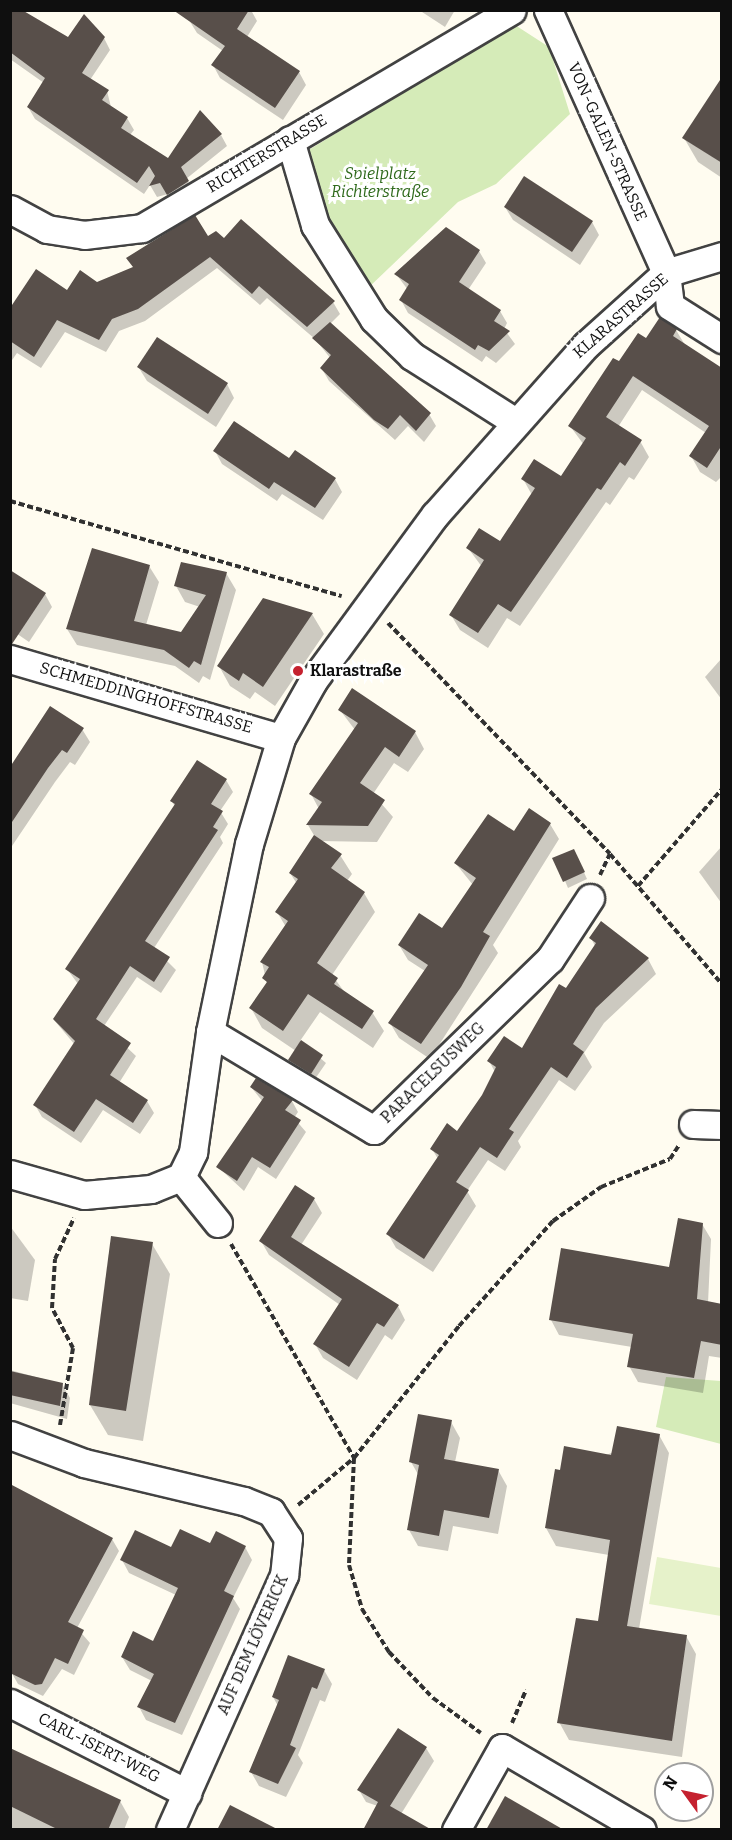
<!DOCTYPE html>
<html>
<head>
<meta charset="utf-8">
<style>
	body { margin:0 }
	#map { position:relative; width:732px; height:1840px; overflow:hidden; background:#fffcf0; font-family:Bitter,serif }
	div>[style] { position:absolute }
	.green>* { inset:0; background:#d5ebb8 }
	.pitch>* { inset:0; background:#e6f2ca }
	.shadow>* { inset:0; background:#0003 }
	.building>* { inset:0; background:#584f4a }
	.path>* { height:4px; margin-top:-2px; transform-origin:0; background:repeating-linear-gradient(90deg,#313131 0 6px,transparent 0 9px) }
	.roads { filter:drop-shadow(2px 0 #424242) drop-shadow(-2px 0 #424242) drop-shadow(0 2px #424242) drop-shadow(0 -2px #424242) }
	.minor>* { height:27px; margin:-13.5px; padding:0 13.5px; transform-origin:13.5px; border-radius:13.5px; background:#fff }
	.dots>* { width:16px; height:16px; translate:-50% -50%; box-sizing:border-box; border:3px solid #fff; border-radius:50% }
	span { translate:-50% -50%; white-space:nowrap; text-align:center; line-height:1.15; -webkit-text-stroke:6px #fff; paint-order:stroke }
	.street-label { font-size:16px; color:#0f0f0f }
	.park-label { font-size:16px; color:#2f6a1c; font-style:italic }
	.poi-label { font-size:16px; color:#0f0f0f; font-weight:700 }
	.left { translate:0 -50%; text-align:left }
	.frame { position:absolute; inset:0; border:12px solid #0f0f0f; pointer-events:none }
	.north { position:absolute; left:654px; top:1762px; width:60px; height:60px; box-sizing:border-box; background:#fff; border:2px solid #9f9f9f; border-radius:50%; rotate:303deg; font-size:16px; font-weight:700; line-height:24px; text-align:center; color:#0f0f0f }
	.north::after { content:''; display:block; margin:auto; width:21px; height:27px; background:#c5212f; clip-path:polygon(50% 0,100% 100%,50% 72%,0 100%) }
</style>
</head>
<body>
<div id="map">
	<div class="green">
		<div style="clip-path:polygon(515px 25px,549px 47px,570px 114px,496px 184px,458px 202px,366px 290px,323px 221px,302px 154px)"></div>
		<div style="clip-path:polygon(666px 1377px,721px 1381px,721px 1444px,656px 1427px)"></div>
	</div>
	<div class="pitch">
		<div style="clip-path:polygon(657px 1557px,721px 1568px,721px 1616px,649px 1604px)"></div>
	</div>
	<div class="shadow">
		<div style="clip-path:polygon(10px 10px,69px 39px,104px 38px,110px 50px,90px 80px,107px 91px,111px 107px,127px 118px,134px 130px,130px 135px,168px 160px,221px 135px,227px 146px,186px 179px,195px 193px,174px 205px,168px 194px,157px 197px,150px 185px,144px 194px,35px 119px,28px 107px,44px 83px,10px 59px)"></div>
		<div style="clip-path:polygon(196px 10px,251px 10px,257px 21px,247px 37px,299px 72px,306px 85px,283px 120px,220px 78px,213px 65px,223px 51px,197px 33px,189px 20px)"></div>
		<div style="clip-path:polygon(419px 10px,455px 10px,445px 27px)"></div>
		<div style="clip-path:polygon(722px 78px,722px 178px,698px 162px,684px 138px)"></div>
		<div style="clip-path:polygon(505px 207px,592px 222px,599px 235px,580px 265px,513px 220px)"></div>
		<div style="clip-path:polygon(207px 238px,224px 240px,333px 302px,340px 314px,330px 324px,429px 414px,436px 426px,424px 442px,408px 426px,395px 440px,329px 381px,322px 369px,331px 359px,315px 339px,267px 298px,260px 305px,217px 268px,145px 321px,119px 331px,106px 352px,65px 332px,41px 368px,17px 353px,10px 363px,10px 311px,97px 283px)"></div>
		<div style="clip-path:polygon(479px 251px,486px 263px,468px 290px,500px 311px,507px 323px,504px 329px,515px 344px,496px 363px,486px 356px,482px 362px,408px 313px,401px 300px,408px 290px,396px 274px)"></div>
		<div style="clip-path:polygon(676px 330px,685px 345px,722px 369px,722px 476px,716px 482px,700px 472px,691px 456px,706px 433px,642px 390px,618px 427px,640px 441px,649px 457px,634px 480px,629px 477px,610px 505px,606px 502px,520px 626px,507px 618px,488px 648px,460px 630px,451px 615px,482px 567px,468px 548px,501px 543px,532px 495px,523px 479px,561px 478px,584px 445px,570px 426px,620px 363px,647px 340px)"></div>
		<div style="clip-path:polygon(139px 368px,227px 384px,234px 398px,216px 427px,147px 381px)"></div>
		<div style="clip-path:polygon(215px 451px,290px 461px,335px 479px,342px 492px,323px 520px,282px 494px,277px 501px,222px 464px)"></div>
		<div style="clip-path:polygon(149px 566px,159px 582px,146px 625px,182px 634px,200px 607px,185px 602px,176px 586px,226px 573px,236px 590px,210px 680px,203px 676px,199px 683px,175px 666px,77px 645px,67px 629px)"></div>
		<div style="clip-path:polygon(45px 594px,52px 607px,29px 642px,10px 629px)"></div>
		<div style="clip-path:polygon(263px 600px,312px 614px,324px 634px,275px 706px,255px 692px,250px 699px,230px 686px,219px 666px)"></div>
		<div style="clip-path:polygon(722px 658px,722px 700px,705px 677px)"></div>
		<div style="clip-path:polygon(340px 710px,415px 732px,424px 749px,408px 772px,394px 763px,373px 794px,393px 817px,377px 842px,319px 841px,340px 855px,352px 874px,347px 881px,364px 893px,375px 912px,332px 975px,346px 994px,372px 1012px,384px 1031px,373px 1048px,320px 1012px,300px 1041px,326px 1063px,315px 1079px,293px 1067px,289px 1060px,296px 1051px,262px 1028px,251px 1008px,267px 984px,262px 962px,286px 927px,277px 912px,297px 884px,290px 873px,315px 837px,308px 825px,319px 809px,311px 794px,355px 730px)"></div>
		<div style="clip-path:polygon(82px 729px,90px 742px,75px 765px,70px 762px,55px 782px,10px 849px,10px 767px)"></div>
		<div style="clip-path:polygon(226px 780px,233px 792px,220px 811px,228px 824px,220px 837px,223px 843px,154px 948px,176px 970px,161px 993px,137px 977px,104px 1026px,136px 1056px,119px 1083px,147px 1101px,154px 1113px,140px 1134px,103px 1110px,81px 1143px,42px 1117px,35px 1105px,75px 1045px,54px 1020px,78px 984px,67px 969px,175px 807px,172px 801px)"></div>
		<div style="clip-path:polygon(550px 824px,559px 839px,493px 945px,498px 953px,430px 1059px,399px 1038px,390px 1023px,425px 971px,408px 960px,399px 945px,443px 930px,473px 885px,456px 864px,514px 833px)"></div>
		<div style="clip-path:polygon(722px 846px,722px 904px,699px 872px)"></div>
		<div style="clip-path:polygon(577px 857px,587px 879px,568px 888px,565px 881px)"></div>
		<div style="clip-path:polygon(601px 923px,648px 959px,656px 974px,604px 1023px,584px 1053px,592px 1067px,575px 1091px,559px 1080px,518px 1141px,521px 1147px,505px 1171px,488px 1160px,467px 1191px,476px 1206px,433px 1272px,396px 1248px,388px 1234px,438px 1159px,432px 1149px,458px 1133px,483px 1095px,495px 1072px,489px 1061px,523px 1050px,595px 946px,591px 938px)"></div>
		<div style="clip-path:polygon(251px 1087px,292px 1101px,298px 1112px,294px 1118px,306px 1132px,276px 1179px,258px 1167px,244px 1191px,218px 1167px,263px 1102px)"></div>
		<div style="clip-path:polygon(314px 1199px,322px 1213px,301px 1245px,398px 1306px,405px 1320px,392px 1340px,385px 1335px,357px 1380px,323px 1358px,315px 1344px,340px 1305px,269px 1255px,261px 1241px)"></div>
		<div style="clip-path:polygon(702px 1224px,711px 1239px,708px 1303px,722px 1305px,722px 1358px,709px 1356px,703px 1393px,638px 1382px,629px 1366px,632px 1347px,559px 1335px,551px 1320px,670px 1269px)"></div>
		<div style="clip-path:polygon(10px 1226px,35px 1260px,28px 1301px,10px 1298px)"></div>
		<div style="clip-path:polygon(112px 1237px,152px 1244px,170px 1274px,143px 1441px,108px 1435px,90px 1405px)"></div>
		<div style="clip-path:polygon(10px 1370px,62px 1384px,70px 1398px,67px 1419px,10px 1403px)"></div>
		<div style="clip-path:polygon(451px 1422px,460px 1438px,455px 1462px,498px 1470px,507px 1486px,498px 1534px,453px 1526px,448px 1551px,418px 1546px,409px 1530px,419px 1476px,411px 1462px)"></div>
		<div style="clip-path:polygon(659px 1435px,669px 1453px,639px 1629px,686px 1636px,696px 1654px,682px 1757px,569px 1740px,559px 1722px,599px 1623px,609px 1555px,556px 1546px,546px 1528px,561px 1472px)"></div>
		<div style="clip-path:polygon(112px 1539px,119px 1551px,77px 1628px,90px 1643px,74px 1675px,62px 1669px,43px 1696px,18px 1684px,10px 1670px)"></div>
		<div style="clip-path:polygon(211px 1545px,245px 1547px,252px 1560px,233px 1598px,240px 1609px,182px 1735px,146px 1720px,139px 1707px,152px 1681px,130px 1670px,122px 1657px,154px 1643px,176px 1595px,129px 1573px,122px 1560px)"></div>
		<div style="clip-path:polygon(324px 1670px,332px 1684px,325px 1702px,320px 1700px,298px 1755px,303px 1763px,286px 1797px,259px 1786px,251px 1772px,278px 1706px,273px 1697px)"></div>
		<div style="clip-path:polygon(426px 1748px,434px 1761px,401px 1814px,366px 1802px,359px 1790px)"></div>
		<div style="clip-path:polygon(34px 1761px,120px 1801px,129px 1817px,124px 1830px,10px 1830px,10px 1811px)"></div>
	</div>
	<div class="building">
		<div style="clip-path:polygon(10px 10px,22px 10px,68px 37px,84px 14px,105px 37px,82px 73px,109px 90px,102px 100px,128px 117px,121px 128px,168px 158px,200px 110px,222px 134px,181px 167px,189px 181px,167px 195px,160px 183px,149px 186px,155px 176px,149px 166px,137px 183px,27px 107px,45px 78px,10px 52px)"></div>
		<div style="clip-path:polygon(173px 10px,249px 10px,237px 29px,300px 71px,275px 108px,211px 65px,225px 46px)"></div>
		<div style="clip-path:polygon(722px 77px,722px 163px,682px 138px)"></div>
		<div style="clip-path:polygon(524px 176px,593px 221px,572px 252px,504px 207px)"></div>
		<div style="clip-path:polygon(195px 215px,208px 236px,216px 231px,224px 238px,241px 219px,335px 301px,307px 327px,259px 286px,252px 294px,210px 257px,138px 309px,112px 319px,99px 340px,57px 320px,34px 357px,10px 341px,10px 308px,36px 269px,67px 290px,80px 270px,97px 282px,133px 267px,126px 258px)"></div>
		<div style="clip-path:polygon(446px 227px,480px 250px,459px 282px,501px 310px,494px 321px,510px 331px,489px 351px,478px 345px,475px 350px,399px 300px,409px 284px,394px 274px)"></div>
		<div style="clip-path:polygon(660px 317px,677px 329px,673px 336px,722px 368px,722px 445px,707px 468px,689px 456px,709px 426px,633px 376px,606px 417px,642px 440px,625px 466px,620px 462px,601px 490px,597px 488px,511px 612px,498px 604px,478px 633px,449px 615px,484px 560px,466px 548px,479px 528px,500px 541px,535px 488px,521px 479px,534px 459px,561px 476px,586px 438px,568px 426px,613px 358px,619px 361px,638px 333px,646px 338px)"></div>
		<div style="clip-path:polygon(330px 322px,431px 413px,416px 431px,400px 415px,388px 429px,374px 420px,320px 368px,331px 355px,312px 338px)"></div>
		<div style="clip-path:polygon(157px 337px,228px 383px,208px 414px,137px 367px)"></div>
		<div style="clip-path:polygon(234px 421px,289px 458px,295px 450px,336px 478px,315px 508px,274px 482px,269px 489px,213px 451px)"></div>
		<div style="clip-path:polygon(92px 548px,150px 565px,134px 621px,181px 632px,206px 595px,174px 586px,181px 562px,227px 572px,201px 665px,194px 661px,189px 668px,164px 650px,66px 629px)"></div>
		<div style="clip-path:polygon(10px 570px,46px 593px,12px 644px,10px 644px)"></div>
		<div style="clip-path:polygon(263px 598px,313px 613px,263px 687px,243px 673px,239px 681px,217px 666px)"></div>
		<div style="clip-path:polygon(352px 688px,416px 731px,399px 757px,385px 747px,360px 783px,385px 800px,368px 826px,306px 825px,322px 802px,309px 794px,358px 723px,338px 710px)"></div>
		<div style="clip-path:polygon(50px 706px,84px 728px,67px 753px,62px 750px,48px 768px,10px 825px,10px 767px)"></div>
		<div style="clip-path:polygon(197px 760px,227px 779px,211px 804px,223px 811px,213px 827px,218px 830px,145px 941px,170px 957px,154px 982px,130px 966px,96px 1019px,131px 1043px,110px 1075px,148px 1100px,133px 1123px,96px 1099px,74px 1132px,33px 1105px,75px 1041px,53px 1019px,80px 979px,65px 969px,175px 804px,170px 801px)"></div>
		<div style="clip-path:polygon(529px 808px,551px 823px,483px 932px,490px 936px,461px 987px,421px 1044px,388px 1023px,428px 965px,398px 945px,419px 913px,442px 928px,476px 878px,454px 863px,488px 814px,514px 831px)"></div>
		<div style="clip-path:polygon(314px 835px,342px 854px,331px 868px,365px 892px,317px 963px,338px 978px,334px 984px,374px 1011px,362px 1029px,308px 994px,283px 1031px,249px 1008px,267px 982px,262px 978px,269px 967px,260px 962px,288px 921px,275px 912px,298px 879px,289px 873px)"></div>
		<div style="clip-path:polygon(574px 849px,585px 872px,563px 882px,552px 858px)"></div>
		<div style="clip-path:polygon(601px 921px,649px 958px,596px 1008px,573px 1044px,584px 1052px,567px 1078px,551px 1067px,509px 1129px,514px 1132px,497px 1158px,480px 1147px,456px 1182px,469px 1190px,424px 1259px,386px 1234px,439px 1155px,430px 1149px,447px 1123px,457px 1131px,482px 1095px,496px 1067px,487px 1061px,504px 1036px,522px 1048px,559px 984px,566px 988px,596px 943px,589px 938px)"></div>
		<div style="clip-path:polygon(301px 1040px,323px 1055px,311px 1074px,288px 1060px)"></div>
		<div style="clip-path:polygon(256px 1078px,293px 1100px,285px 1110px,301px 1120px,270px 1168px,252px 1157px,237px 1181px,216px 1167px,264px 1097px,250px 1087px)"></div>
		<div style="clip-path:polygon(295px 1185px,315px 1198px,291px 1237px,399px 1305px,384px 1327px,377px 1323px,349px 1367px,313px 1344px,342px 1299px,259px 1241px)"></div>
		<div style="clip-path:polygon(678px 1218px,703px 1223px,697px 1299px,722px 1304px,722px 1345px,701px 1341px,694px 1378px,627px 1367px,633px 1334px,549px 1320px,561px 1248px,669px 1267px)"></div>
		<div style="clip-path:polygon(111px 1236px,153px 1242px,126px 1411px,89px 1405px)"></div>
		<div style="clip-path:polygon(10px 1371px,63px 1383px,60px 1406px,10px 1395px)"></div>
		<div style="clip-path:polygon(418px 1414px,452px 1420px,444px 1459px,499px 1469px,489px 1518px,444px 1510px,439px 1536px,407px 1530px,419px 1465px,409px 1462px)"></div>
		<div style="clip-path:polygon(617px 1426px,660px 1434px,627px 1626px,687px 1635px,672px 1741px,557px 1723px,576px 1618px,598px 1621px,610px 1540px,545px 1528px,555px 1469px,560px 1470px,564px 1446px,611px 1455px)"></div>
		<div style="clip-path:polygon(10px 1484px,113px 1538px,68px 1622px,84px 1630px,68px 1664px,55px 1658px,42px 1684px,35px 1685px,10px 1673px)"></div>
		<div style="clip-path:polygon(180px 1529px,210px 1543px,216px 1531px,246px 1546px,224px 1591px,234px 1596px,175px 1723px,137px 1707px,154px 1674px,121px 1657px,133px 1631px,153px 1641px,178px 1588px,120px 1560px,135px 1530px,171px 1547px)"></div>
		<div style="clip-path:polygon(288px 1655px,325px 1669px,317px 1689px,312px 1687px,290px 1745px,296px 1748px,278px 1784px,249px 1772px,279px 1700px,272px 1697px)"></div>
		<div style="clip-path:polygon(398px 1728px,427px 1747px,390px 1806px,432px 1830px,363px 1830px,378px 1802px,357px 1790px)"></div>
		<div style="clip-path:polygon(10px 1748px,121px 1800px,108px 1830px,59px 1830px,10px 1806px)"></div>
		<div style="clip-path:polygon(505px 1796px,564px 1830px,486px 1830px)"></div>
		<div style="clip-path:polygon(230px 1805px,279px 1830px,217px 1830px)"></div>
	</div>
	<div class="path">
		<div style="left:10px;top:501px;width:345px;rotate:16deg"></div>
		<div style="left:388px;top:623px;width:320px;rotate:46.1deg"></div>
		<div style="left:610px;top:854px;width:172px;rotate:49.3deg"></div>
		<div style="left:600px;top:875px;width:23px;rotate:-65deg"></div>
		<div style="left:638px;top:886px;width:128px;rotate:-49.1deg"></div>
		<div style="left:231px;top:1244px;width:247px;rotate:60.1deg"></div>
		<div style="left:354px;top:1458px;width:107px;rotate:92.7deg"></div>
		<div style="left:349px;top:1565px;width:46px;rotate:73.5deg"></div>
		<div style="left:362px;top:1609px;width:51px;rotate:57.9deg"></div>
		<div style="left:389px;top:1652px;width:64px;rotate:46.3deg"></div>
		<div style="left:433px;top:1698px;width:59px;rotate:36.1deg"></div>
		<div style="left:60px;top:1425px;width:78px;rotate:-80.4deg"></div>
		<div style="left:73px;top:1348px;width:45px;rotate:-117.7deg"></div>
		<div style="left:52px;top:1308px;width:49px;rotate:-86.5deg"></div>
		<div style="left:55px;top:1259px;width:45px;rotate:-65.1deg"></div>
		<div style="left:298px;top:1505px;width:73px;rotate:-40deg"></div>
		<div style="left:354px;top:1458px;width:169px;rotate:-51.5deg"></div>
		<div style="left:459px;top:1326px;width:141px;rotate:-48.2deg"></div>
		<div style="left:553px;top:1221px;width:59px;rotate:-35.3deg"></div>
		<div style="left:601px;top:1187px;width:74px;rotate:-22.1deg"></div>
		<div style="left:670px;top:1159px;width:17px;rotate:-57deg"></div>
		<div style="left:512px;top:1723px;width:36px;rotate:-67deg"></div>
	</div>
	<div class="roads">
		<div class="minor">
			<div style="left:548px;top:10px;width:288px;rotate:65.8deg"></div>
			<div style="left:666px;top:273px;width:33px;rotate:83deg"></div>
			<div style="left:670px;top:306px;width:62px;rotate:32.4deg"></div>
			<div style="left:290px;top:140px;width:89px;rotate:73.6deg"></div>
			<div style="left:315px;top:225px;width:111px;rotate:57.9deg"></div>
			<div style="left:374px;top:319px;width:53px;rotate:44.2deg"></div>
			<div style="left:412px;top:356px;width:121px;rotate:32.5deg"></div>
			<div style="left:10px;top:209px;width:42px;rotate:28.4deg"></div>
			<div style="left:47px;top:229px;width:37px;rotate:9deg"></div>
			<div style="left:84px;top:235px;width:58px;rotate:-6.9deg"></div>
			<div style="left:142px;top:228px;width:429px;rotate:-30.5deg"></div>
			<div style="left:10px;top:659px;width:282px;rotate:16.3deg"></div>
			<div style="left:210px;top:1032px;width:191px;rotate:30.9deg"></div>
			<div style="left:374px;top:1130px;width:245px;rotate:-44.2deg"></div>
			<div style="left:550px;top:959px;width:73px;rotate:-56.7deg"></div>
			<div style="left:693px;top:1124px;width:29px;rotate:2deg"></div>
			<div style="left:10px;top:1174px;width:77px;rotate:15.8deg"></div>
			<div style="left:84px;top:1195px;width:67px;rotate:-5.1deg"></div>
			<div style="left:151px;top:1189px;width:32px;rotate:-22deg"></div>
			<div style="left:181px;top:1177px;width:28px;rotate:-64deg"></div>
			<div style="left:193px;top:1152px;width:121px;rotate:-81.9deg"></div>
			<div style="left:210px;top:1032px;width:192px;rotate:-78.3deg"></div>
			<div style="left:249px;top:844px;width:111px;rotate:-73.2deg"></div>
			<div style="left:281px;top:738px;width:65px;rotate:-60.7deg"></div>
			<div style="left:313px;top:681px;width:206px;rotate:-53.7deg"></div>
			<div style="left:435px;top:515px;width:227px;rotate:-48.4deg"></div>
			<div style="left:586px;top:345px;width:108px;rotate:-42deg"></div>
			<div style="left:666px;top:273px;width:59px;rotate:-16.9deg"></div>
			<div style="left:181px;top:1177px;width:59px;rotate:51.2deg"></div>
			<div style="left:10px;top:1435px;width:79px;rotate:20.7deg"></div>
			<div style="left:84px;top:1463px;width:164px;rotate:13.4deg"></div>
			<div style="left:244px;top:1501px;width:29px;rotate:22deg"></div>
			<div style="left:271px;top:1512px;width:31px;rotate:57deg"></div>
			<div style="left:288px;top:1538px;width:37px;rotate:96deg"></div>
			<div style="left:284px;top:1575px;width:279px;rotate:114.1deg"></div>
			<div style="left:10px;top:1703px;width:199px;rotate:27deg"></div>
			<div style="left:456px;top:1830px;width:94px;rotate:-60.7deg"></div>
			<div style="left:502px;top:1748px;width:162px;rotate:30.4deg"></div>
		</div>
	</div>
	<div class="dots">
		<div style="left:298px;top:671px;background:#c5212f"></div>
	</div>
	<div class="street-label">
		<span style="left:607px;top:142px;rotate:66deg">VON-GALEN-STRASSE</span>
		<span style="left:267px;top:154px;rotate:-31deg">RICHTERSTRASSE</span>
		<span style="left:621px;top:316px;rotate:-41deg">KLARASTRASSE</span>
		<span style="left:146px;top:698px;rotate:16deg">SCHMEDDINGHOFFSTRASSE</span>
		<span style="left:433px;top:1073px;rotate:-44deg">PARACELSUSWEG</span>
		<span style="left:253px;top:1645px;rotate:-66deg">AUF DEM LÖVERICK</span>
		<span style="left:99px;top:1748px;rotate:27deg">CARL-ISERT-WEG</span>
	</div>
	<div class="park-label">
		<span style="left:380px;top:183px">Spielplatz<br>Richterstraße</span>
	</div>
	<div class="poi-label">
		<span class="left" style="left:310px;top:671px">Klarastraße</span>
	</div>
	<div class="frame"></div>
	<div class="north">N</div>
</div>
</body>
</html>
